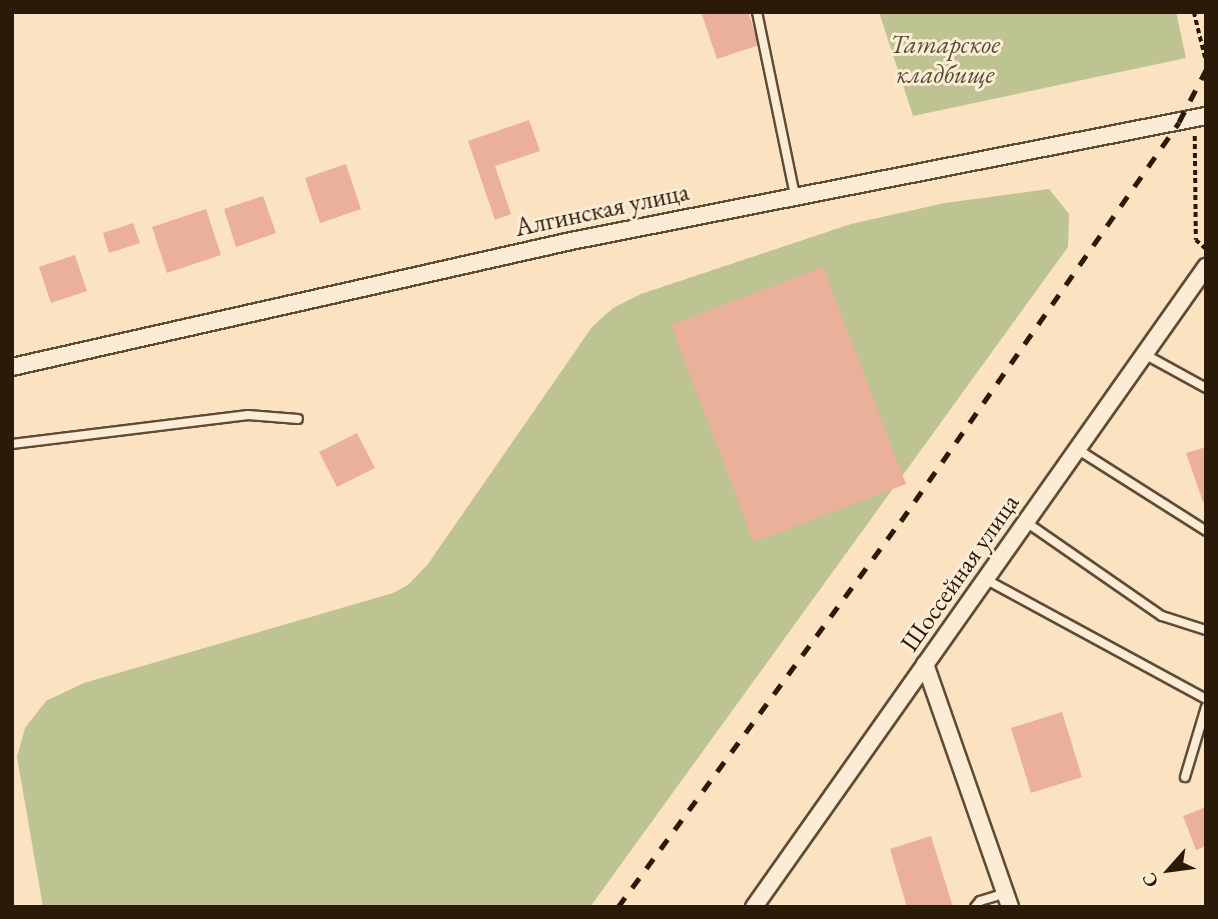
<!DOCTYPE html>
<html>
<head>
<meta charset="utf-8">
<style>
	body { margin:0 }
	#map { position:relative; width:1218px; height:919px; overflow:hidden; background:#fbe2c0; font-family:"EB Garamond",serif }
	div>[style] { position:absolute }
	.green>* { inset:0; background:#bec392 }
	.building>* { inset:0; background:#eab09a }
	.path>* { height:3.5px; margin-top:-1.75px; transform-origin:0; background:repeating-linear-gradient(90deg,#2b1a07 0 5px,transparent 0 8.5px) }
	.roads { filter:drop-shadow(2px 0 #5f4c35) drop-shadow(-2px 0 #5f4c35) drop-shadow(0 2px #5f4c35) drop-shadow(0 -2px #5f4c35) }
	.lane>* { height:8px; margin:-4px; padding:0 4px; transform-origin:4px; border-radius:4px; background:#fcecd6 }
	.street>* { height:16px; margin:-8px; padding:0 8px; transform-origin:8px; border-radius:8px; background:#fcecd6 }
	.rail>* { height:5px; margin-top:-2.5px; transform-origin:0; background:repeating-linear-gradient(90deg,#2b1a07 0 12px,transparent 0 24px) }
	span { translate:-50% -50%; white-space:nowrap; text-align:center; line-height:1.15; -webkit-text-stroke:6px #fcecd6; paint-order:stroke }
	.park-label { font-size:26px; color:#574d31; font-style:italic }
	.street-label { font-size:26px; color:#2b1a07 }
	.frame { position:absolute; inset:0; border:14px solid #2b1a07; pointer-events:none }
	.north { position:absolute; left:1134px; top:835px; width:70px; height:70px; -webkit-text-stroke:5px #fcecd6; paint-order:stroke; rotate:242deg; font-size:19px; font-weight:700; line-height:28px; text-align:center; color:#2b1a07 }
	.north::after { content:''; display:block; margin:auto; width:24px; height:32px; background:#2b1a07; clip-path:polygon(50% 0,100% 100%,50% 72%,0 100%) }
</style>
</head>
<body>
<div id="map">
	<div class="green">
		<div style="clip-path:polygon(879px 12px,1176px 12px,1186px 58px,913px 116px)"></div>
		<div style="clip-path:polygon(1049px 189px,1069px 214px,1068px 247px,590px 907px,43px 907px,17px 757px,25px 728px,46px 701px,84px 683px,393px 593px,408px 585px,428px 564px,592px 327px,613px 308px,641px 294px,851px 224px,945px 203px)"></div>
	</div>
	<div class="building">
		<div style="clip-path:polygon(701px 12px,748px 12px,759px 45px,717px 59px)"></div>
		<div style="clip-path:polygon(529px 120px,540px 151px,495px 166px,511px 214px,495px 220px,468px 141px)"></div>
		<div style="clip-path:polygon(346px 164px,361px 209px,320px 223px,305px 178px)"></div>
		<div style="clip-path:polygon(263px 196px,276px 233px,236px 247px,224px 209px)"></div>
		<div style="clip-path:polygon(206px 209px,221px 255px,167px 273px,152px 227px)"></div>
		<div style="clip-path:polygon(133px 223px,140px 243px,109px 253px,103px 233px)"></div>
		<div style="clip-path:polygon(75px 255px,87px 291px,51px 303px,39px 267px)"></div>
		<div style="clip-path:polygon(823px 267px,906px 484px,754px 542px,671px 325px)"></div>
		<div style="clip-path:polygon(357px 433px,375px 468px,337px 487px,319px 452px)"></div>
		<div style="clip-path:polygon(1206px 447px,1206px 501px,1203px 502px,1186px 453px)"></div>
		<div style="clip-path:polygon(1062px 712px,1082px 777px,1031px 793px,1011px 728px)"></div>
		<div style="clip-path:polygon(1206px 807px,1206px 846px,1196px 850px,1183px 816px)"></div>
		<div style="clip-path:polygon(931px 836px,953px 907px,907px 907px,890px 849px)"></div>
	</div>
	<div class="path">
		<div style="left:1194px;top:12px;width:50px;rotate:76.2deg"></div>
		<div style="left:1195px;top:136px;width:104px;rotate:89.4deg"></div>
		<div style="left:1196px;top:240px;width:13px;rotate:42deg"></div>
	</div>
	<div class="roads">
		<div class="lane">
			<div style="left:757px;top:12px;width:187px;rotate:78.3deg"></div>
			<div style="left:1144px;top:354px;width:71px;rotate:28.7deg"></div>
			<div style="left:12px;top:444px;width:238px;rotate:-7deg"></div>
			<div style="left:248px;top:415px;width:50px;rotate:4.6deg"></div>
			<div style="left:1077px;top:449px;width:153px;rotate:32.4deg"></div>
			<div style="left:1026px;top:522px;width:165px;rotate:34.7deg"></div>
			<div style="left:1162px;top:616px;width:46px;rotate:17.7deg"></div>
			<div style="left:985px;top:579px;width:251px;rotate:28.5deg"></div>
			<div style="left:1185px;top:777px;width:73px;rotate:-73.3deg"></div>
			<div style="left:975px;top:907px;width:8px;rotate:-50deg"></div>
			<div style="left:980px;top:901px;width:27px;rotate:-17deg"></div>
		</div>
		<div class="street">
			<div style="left:12px;top:367px;width:573px;rotate:-12.7deg"></div>
			<div style="left:571px;top:241px;width:647px;rotate:-11.14deg"></div>
			<div style="left:925px;top:664px;width:257px;rotate:70.7deg"></div>
			<div style="left:754px;top:907px;width:784px;rotate:-54.77deg"></div>
		</div>
	</div>
	<div class="rail">
		<div style="left:618px;top:907px;width:479px;rotate:-53.8deg"></div>
		<div style="left:901px;top:521px;width:486px;rotate:-55.1deg"></div>
		<div style="left:1179px;top:122px;width:59px;rotate:-62.6deg"></div>
	</div>
	<div class="park-label">
		<span style="left:945px;top:60px">Татарское<br>кладбище</span>
	</div>
	<div class="street-label">
		<span style="left:602px;top:210px;rotate:-12deg">Алгинская улица</span>
		<span style="left:960px;top:573px;rotate:-55deg">Шоссейная улица</span>
	</div>
	<div class="frame"></div>
	<div class="north">С</div>
</div>
</body>
</html>
